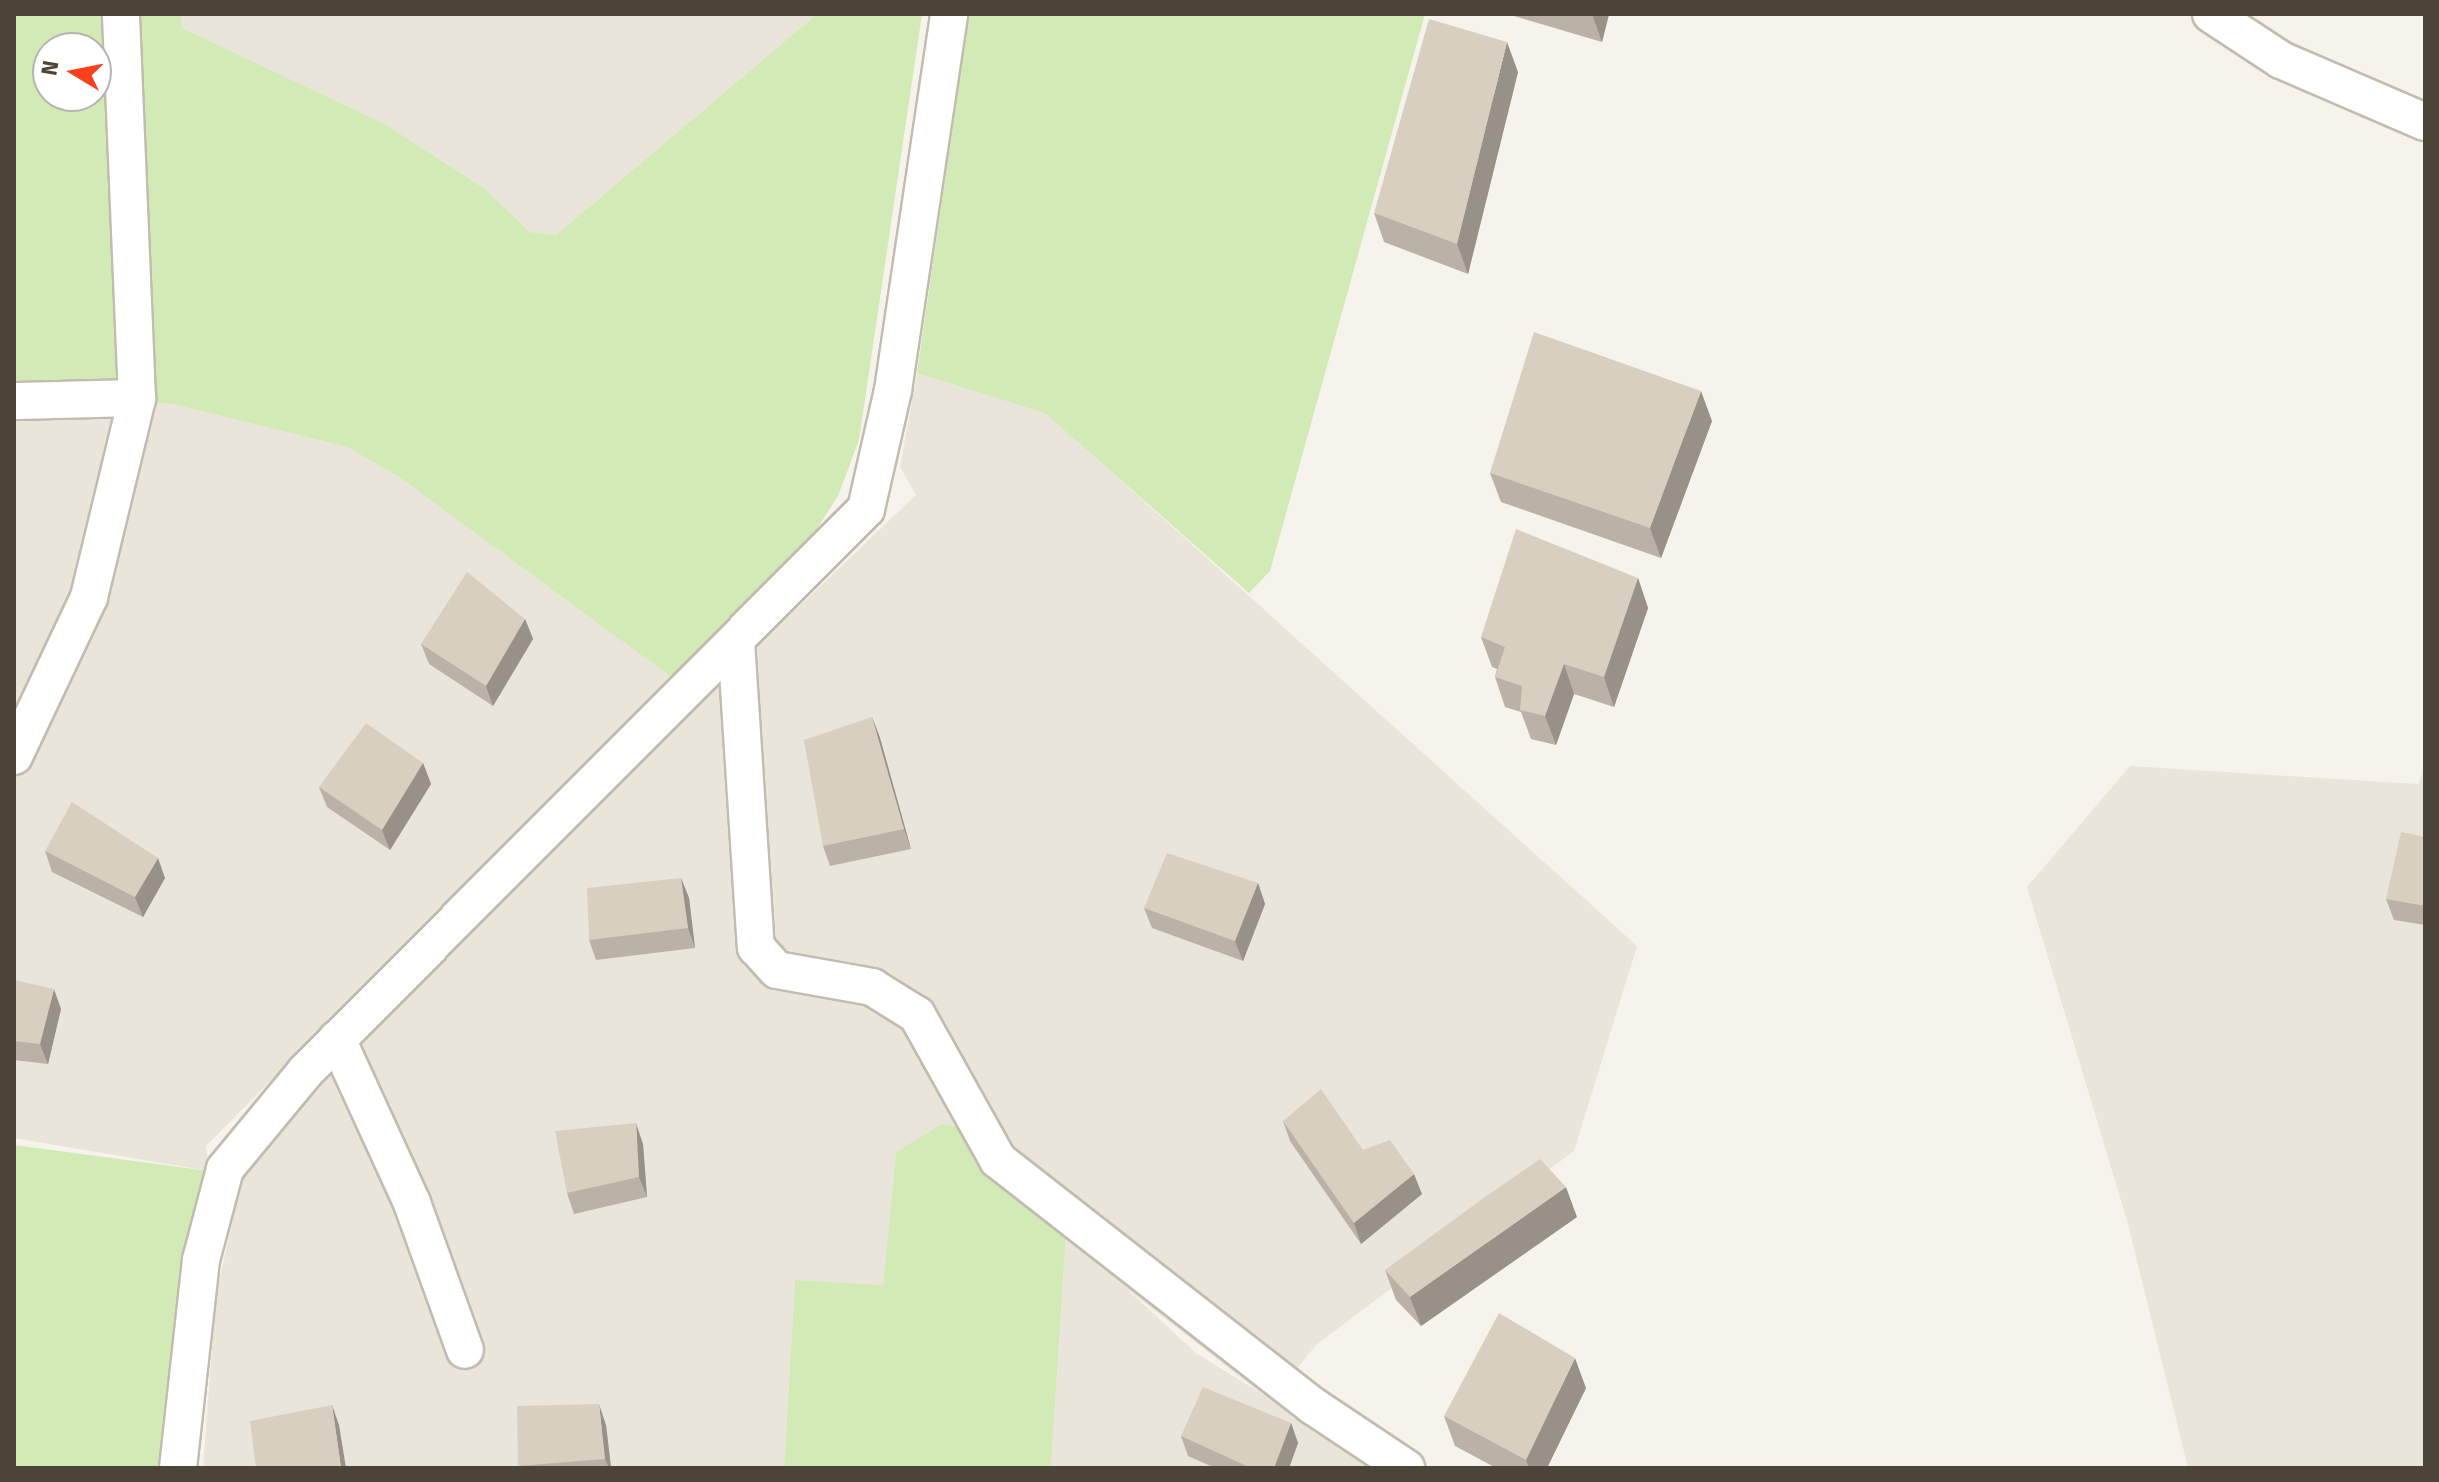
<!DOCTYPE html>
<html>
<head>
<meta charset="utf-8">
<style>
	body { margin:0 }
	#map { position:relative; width:2439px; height:1482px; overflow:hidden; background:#f6f3ec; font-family:"Fira Sans",sans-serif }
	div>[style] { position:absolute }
	.residential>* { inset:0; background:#eae5da }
	.green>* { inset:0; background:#d2eab5 }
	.roads { filter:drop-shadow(2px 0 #c2bbae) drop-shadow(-2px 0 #c2bbae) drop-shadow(0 2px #c2bbae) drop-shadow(0 -2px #c2bbae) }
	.minor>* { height:36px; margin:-18px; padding:0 18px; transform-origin:18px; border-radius:18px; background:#fff }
	.wall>* { inset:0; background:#bab2a6 }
	.shaded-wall>* { inset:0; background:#979187 }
	.building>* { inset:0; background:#d8cfc1 }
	span { translate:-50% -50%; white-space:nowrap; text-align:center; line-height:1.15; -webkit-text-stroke:7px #fff; paint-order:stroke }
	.frame { position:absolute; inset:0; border:16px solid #4b4439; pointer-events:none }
	.north { position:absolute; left:32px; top:32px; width:80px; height:80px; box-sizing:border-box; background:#fff; border:2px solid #b7b4b0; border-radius:50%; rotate:280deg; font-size:22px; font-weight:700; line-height:32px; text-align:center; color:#4b4439 }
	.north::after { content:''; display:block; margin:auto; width:28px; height:36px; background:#fc3f1d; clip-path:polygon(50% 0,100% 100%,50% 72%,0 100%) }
</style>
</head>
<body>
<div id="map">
	<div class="residential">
		<div style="clip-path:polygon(181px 14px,817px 14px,556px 235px,530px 232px,485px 189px,385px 124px,182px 28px)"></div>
		<div style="clip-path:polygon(evenodd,917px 373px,1045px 412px,1637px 946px,1574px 1151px,1316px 1345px,1272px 1400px,1378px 1468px,1051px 1468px,1066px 1234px,1102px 1265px,1013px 1175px,896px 1152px,883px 1285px,795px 1280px,784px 1468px,203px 1468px,216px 1295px,242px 1178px,352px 1050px,714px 687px,916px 495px,900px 467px,917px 373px,1130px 1292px,1131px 1292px,1262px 1394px,1196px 1353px,1130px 1292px)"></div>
		<div style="clip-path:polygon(14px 395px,173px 404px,347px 447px,399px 477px,671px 677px,206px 1146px,209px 1171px,14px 1138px)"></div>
		<div style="clip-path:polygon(2130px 766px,2418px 784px,2425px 767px,2425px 1468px,2188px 1468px,2128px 1224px,2027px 887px)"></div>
	</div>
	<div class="green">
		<div style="clip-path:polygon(evenodd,14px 14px,181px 14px,182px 28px,385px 124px,485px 189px,530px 232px,556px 235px,817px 14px,922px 14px,859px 440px,838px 496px,797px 560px,671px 677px,399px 477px,347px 447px,173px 404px,14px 395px,14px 14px,48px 48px,96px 48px,96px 96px,48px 96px,48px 48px)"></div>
		<div style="clip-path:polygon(969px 14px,1425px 14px,1270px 571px,1249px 593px,1045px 413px,917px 373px)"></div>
		<div style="clip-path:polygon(942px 1124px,970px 1129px,1066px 1234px,1051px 1468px,784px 1468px,795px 1280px,883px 1285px,896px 1152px)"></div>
		<div style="clip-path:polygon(14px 1145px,209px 1171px,178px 1468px,14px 1468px)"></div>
	</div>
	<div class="roads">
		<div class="minor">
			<div style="left:2211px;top:14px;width:84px;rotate:33.3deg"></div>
			<div style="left:2281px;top:60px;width:157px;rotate:23.3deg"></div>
			<div style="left:14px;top:401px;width:123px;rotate:-1.4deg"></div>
			<div style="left:736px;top:641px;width:307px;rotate:86.3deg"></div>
			<div style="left:756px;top:947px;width:31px;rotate:48deg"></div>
			<div style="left:777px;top:970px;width:97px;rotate:10.1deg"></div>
			<div style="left:872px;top:987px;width:53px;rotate:31.9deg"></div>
			<div style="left:917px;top:1015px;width:166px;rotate:60.8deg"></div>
			<div style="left:998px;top:1160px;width:400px;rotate:38deg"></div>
			<div style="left:1313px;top:1406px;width:112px;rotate:33.7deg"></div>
			<div style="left:14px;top:756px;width:176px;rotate:-64.7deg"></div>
			<div style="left:89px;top:597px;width:205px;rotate:-76.4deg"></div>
			<div style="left:137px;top:398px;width:384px;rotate:-92.4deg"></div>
			<div style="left:337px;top:1039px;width:180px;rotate:65.4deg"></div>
			<div style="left:412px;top:1203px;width:156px;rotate:70.2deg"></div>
			<div style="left:178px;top:1468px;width:209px;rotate:-83.7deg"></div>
			<div style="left:201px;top:1260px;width:94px;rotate:-75.2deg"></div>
			<div style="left:225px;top:1169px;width:127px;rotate:-50.4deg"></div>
			<div style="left:306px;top:1071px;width:793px;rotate:-45.1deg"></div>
			<div style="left:866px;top:509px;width:122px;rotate:-77.2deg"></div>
			<div style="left:893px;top:390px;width:380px;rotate:-81.5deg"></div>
		</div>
	</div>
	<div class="wall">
		<div style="clip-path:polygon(1507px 14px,1609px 14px,1602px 42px)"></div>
		<div style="clip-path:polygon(1518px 72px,1468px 274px,1384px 242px,1374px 213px)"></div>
		<div style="clip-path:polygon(1712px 421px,1661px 558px,1501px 502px,1490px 473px)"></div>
		<div style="clip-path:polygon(1638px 578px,1648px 608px,1614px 707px,1574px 694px,1556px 745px,1531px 739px,1521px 712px,1505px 707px,1495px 677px,1497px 669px,1492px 667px,1481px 637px)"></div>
		<div style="clip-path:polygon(525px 619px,533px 639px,493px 706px,429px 664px,421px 644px)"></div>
		<div style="clip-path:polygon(872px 717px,880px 738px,911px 849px,830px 866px,823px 846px)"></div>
		<div style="clip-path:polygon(423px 763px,431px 784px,390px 850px,327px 807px,319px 787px)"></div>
		<div style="clip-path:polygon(2425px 837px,2425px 925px,2394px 920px,2386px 899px)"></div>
		<div style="clip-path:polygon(45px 851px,165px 878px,143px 917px,52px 872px)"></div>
		<div style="clip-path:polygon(681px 878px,689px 898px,695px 948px,596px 960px,589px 940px)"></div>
		<div style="clip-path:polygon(1258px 883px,1265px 904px,1243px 961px,1152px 928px,1144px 908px)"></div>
		<div style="clip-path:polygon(14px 980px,61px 1009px,48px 1064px,14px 1060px)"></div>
		<div style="clip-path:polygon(1283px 1121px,1363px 1150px,1422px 1194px,1361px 1244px,1290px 1141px)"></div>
		<div style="clip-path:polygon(643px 1144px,647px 1197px,574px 1214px,567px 1193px)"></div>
		<div style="clip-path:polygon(1577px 1217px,1421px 1326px,1396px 1300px,1385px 1270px)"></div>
		<div style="clip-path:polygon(1586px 1388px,1547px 1468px,1496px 1468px,1455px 1446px,1444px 1416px)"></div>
		<div style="clip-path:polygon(1291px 1423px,1298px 1443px,1289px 1468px,1215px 1468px,1188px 1456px,1181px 1436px)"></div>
		<div style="clip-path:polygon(606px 1425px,611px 1468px,518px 1468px,518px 1466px)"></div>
	</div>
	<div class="shaded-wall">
		<div style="clip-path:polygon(1592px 14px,1609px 14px,1602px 42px)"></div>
		<div style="clip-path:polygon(1507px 42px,1518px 72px,1468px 274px,1457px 244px)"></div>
		<div style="clip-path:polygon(1701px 391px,1712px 421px,1661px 558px,1650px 528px)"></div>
		<div style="clip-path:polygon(1638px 578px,1648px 608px,1614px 707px,1604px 677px)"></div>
		<div style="clip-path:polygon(525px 619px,533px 639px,493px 706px,486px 686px)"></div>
		<div style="clip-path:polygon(1564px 664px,1574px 694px,1556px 745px,1545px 716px)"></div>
		<div style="clip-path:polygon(872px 717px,880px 738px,911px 849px,904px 829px)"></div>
		<div style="clip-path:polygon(423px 763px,431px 784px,390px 850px,382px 830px)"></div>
		<div style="clip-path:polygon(158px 858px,165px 878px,143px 917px,135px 897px)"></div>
		<div style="clip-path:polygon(681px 878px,689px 898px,695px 948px,688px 928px)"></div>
		<div style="clip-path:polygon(1258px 883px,1265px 904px,1243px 961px,1235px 941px)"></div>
		<div style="clip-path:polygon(54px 989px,61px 1009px,48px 1064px,40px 1044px)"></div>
		<div style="clip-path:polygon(636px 1123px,643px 1144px,647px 1197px,639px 1177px)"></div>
		<div style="clip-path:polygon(1414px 1174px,1422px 1194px,1361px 1244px,1354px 1223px)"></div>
		<div style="clip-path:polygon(1566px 1187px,1577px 1217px,1421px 1326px,1410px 1297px)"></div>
		<div style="clip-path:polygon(1575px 1358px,1586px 1388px,1547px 1468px,1529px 1468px,1526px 1460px)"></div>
		<div style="clip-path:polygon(599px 1404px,606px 1425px,611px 1468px,609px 1468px,605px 1459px)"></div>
		<div style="clip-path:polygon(332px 1405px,339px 1425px,346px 1468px,341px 1468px)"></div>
		<div style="clip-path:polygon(1291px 1423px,1298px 1443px,1289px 1468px,1274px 1468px)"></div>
	</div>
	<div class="building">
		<div style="clip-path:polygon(1429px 19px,1507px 42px,1457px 244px,1374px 213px)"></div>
		<div style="clip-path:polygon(1534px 332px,1701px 391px,1650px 528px,1490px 473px)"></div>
		<div style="clip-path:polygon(1516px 529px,1638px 578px,1604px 677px,1564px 664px,1545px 716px,1520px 710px,1522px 686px,1495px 677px,1505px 647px,1481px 637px)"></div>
		<div style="clip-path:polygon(467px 572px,525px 619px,486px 686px,421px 644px)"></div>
		<div style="clip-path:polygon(872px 717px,904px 829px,823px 846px,804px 740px)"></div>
		<div style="clip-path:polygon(366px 723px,423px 763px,382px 830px,319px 787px)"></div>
		<div style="clip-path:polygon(72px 802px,158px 858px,135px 897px,45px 851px)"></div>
		<div style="clip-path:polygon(2401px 832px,2425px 837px,2425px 906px,2386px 899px)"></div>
		<div style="clip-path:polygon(1167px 853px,1258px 883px,1235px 941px,1144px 908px)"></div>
		<div style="clip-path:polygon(681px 878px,688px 928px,589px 940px,587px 888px)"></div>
		<div style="clip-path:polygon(14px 980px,54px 989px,40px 1044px,14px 1041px)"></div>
		<div style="clip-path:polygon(1321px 1089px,1363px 1150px,1390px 1140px,1414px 1174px,1354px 1223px,1283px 1121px)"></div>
		<div style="clip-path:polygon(636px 1123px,639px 1177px,567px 1193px,555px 1131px)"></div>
		<div style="clip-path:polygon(1540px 1159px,1566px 1187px,1410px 1297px,1385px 1270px,1485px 1197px)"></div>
		<div style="clip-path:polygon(1499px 1313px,1575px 1358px,1526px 1460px,1444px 1416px)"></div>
		<div style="clip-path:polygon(1203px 1387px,1291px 1423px,1274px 1468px,1251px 1468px,1181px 1436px)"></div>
		<div style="clip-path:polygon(599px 1404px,605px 1459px,518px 1466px,517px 1406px)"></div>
		<div style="clip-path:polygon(332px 1405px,341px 1468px,256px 1468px,250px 1421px)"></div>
	</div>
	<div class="frame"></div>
	<div class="north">N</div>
</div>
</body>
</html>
